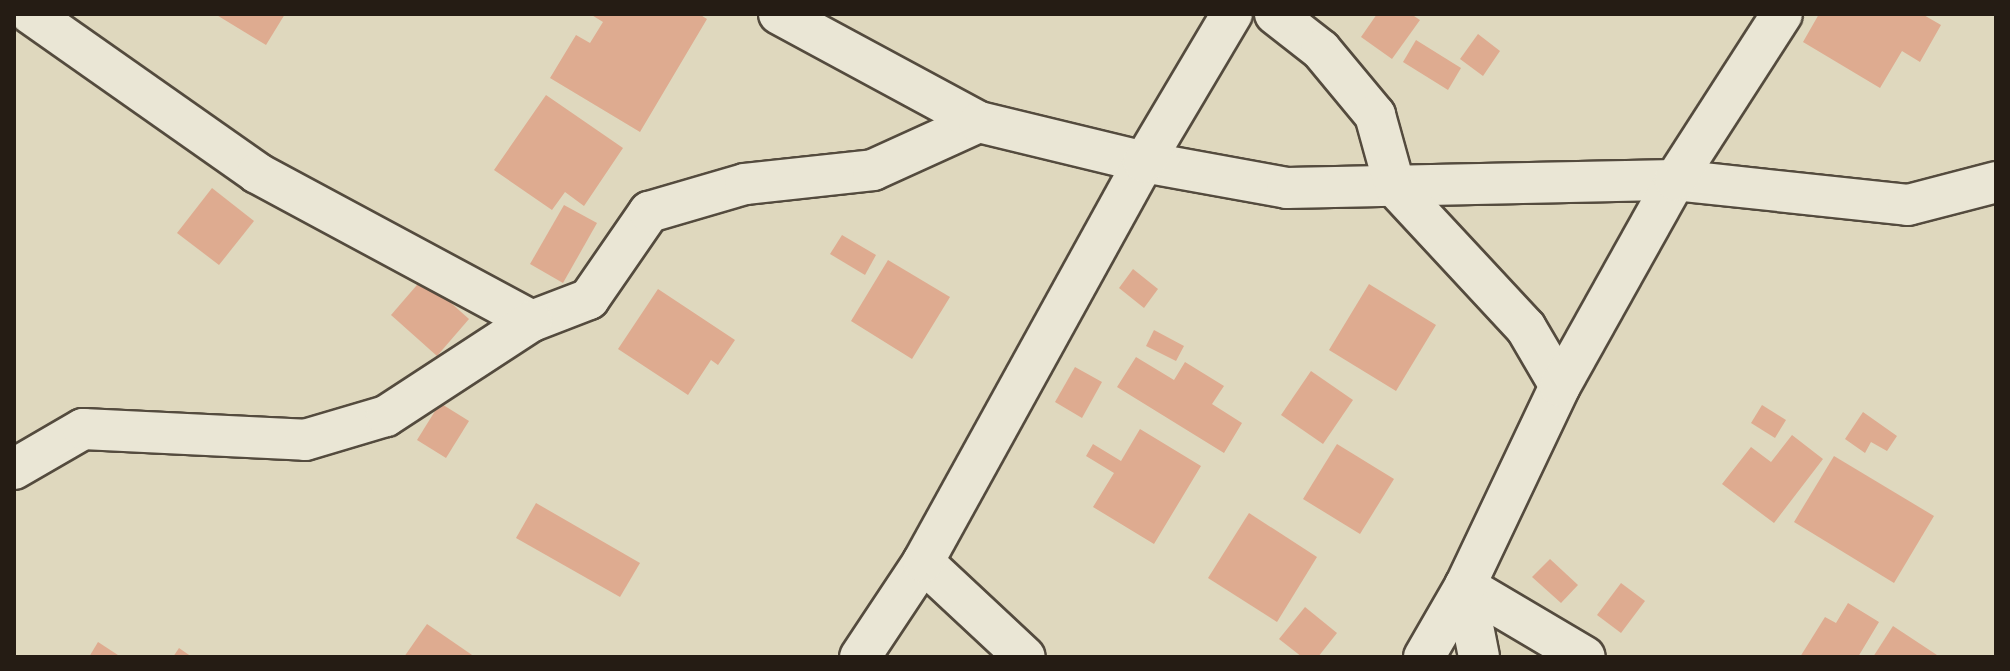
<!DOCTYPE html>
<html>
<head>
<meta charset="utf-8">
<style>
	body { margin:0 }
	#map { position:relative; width:2010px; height:671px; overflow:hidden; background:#dfd8be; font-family:"IM FELL English",serif }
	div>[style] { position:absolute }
	.building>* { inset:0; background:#deab90 }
	.roads { filter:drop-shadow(2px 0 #544b3e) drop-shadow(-2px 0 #544b3e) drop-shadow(0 2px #544b3e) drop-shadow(0 -2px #544b3e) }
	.street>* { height:40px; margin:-20px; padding:0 20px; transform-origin:20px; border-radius:20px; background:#eae6d5 }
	span { translate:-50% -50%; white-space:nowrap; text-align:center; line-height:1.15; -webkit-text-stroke:7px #eae6d5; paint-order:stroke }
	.frame { position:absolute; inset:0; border:16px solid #251c14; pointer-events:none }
</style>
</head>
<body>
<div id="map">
	<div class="building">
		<div style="clip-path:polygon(215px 14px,285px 14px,266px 45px)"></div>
		<div style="clip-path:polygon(590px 14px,699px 14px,707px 19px,640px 132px,550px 78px,576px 35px,590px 43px,603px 22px)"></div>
		<div style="clip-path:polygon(1377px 14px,1411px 14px,1420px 20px,1392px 59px,1361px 37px)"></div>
		<div style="clip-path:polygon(1819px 14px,1922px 14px,1941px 25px,1920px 62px,1902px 51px,1880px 88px,1803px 42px)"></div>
		<div style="clip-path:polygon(1478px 34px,1500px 51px,1483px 76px,1460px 59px)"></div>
		<div style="clip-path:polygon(1416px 40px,1461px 68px,1448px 90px,1403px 62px)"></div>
		<div style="clip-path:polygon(546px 95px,623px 148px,584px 206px,565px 192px,552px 210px,494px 170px)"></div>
		<div style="clip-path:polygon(212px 188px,254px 221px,219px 265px,177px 233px)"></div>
		<div style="clip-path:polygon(564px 205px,597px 223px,563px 283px,530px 264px)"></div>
		<div style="clip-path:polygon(842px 235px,876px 255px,865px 275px,830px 254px)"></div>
		<div style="clip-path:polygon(888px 260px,950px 297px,912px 359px,851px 321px)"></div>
		<div style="clip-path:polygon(1133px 269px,1158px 289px,1144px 308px,1119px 288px)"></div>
		<div style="clip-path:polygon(423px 278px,469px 319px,437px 356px,391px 315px)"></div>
		<div style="clip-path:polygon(1369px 284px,1436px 325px,1396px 391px,1329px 350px)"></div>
		<div style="clip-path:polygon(658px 289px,735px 340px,718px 365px,711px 360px,688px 395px,618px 349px)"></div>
		<div style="clip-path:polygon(1154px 330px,1184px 346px,1176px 361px,1146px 346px)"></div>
		<div style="clip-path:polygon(1136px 357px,1174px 380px,1185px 362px,1224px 386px,1212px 404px,1242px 423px,1224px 453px,1117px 387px)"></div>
		<div style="clip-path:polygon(1075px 367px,1102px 382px,1082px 418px,1055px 402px)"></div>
		<div style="clip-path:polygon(1311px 371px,1353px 400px,1323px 444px,1281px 415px)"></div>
		<div style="clip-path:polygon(440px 403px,469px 421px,446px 458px,417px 440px)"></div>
		<div style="clip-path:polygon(1762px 405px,1786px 420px,1775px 438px,1751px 423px)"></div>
		<div style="clip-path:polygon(1863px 412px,1897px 436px,1887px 451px,1871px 442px,1865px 453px,1845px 439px)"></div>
		<div style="clip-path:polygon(1140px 429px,1201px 466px,1154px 544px,1093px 507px,1114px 473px,1086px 456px,1093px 444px,1121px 461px)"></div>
		<div style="clip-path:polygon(1792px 435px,1823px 459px,1774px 523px,1722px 484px,1751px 447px,1771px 462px)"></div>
		<div style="clip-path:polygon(1337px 444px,1394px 479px,1360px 534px,1303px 499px)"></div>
		<div style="clip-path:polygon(1834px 456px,1934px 516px,1894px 583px,1794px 522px)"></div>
		<div style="clip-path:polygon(536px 503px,640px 563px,620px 597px,516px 538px)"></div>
		<div style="clip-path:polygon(1249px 513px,1317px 557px,1277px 622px,1208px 578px)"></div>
		<div style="clip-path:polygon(1550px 559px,1578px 585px,1561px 603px,1532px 577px)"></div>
		<div style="clip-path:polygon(1621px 583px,1645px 601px,1621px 633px,1597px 615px)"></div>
		<div style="clip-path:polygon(1848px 603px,1879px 622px,1858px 657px,1800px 657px,1825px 617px,1836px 623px)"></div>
		<div style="clip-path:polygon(1305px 607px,1337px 633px,1318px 657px,1302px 657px,1279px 639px)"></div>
		<div style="clip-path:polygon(427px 624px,475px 657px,404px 657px)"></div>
		<div style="clip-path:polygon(1893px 626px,1940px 657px,1873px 657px)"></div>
		<div style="clip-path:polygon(98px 642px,121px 657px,89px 657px)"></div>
		<div style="clip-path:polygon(179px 648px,192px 657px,173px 657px)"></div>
	</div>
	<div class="roads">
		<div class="street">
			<div style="left:31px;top:14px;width:276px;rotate:35.1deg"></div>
			<div style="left:257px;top:173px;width:312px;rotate:28.3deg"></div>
			<div style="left:532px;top:321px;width:61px;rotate:-21.1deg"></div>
			<div style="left:589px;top:299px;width:106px;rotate:-55.4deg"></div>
			<div style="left:649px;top:212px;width:100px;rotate:-16.3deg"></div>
			<div style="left:745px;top:184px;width:129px;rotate:-6.2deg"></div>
			<div style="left:873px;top:170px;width:116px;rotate:-24.4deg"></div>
			<div style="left:779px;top:14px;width:227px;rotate:28.4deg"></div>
			<div style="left:979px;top:122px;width:170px;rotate:13.6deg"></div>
			<div style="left:1144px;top:162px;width:145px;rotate:10.3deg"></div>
			<div style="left:1287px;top:188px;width:388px;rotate:-1.2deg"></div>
			<div style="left:1675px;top:180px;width:234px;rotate:6.1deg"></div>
			<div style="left:1908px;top:205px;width:91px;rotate:-14.6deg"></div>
			<div style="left:1275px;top:14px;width:58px;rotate:38deg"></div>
			<div style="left:1321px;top:50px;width:85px;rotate:50.3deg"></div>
			<div style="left:1375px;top:115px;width:75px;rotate:74.5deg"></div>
			<div style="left:1395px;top:187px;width:192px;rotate:47.1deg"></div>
			<div style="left:1526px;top:328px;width:67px;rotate:59.6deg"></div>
			<div style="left:14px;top:469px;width:80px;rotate:-30.1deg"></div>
			<div style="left:83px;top:429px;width:222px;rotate:2.8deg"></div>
			<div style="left:305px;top:440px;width:84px;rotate:-16.5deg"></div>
			<div style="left:386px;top:416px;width:174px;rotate:-33.1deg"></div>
			<div style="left:923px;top:562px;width:139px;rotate:43deg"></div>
			<div style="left:1465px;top:586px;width:139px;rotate:30.6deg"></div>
			<div style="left:1465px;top:586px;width:72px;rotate:78.8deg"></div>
			<div style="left:860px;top:657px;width:114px;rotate:-56.4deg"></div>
			<div style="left:923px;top:562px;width:457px;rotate:-61.1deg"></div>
			<div style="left:1144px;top:162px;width:172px;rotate:-59.3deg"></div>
			<div style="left:1424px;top:657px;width:82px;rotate:-60deg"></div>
			<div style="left:1465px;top:586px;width:221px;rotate:-64.6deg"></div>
			<div style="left:1560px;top:386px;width:236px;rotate:-60.8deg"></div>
			<div style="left:1675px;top:180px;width:197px;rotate:-57.2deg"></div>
		</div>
	</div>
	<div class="frame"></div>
</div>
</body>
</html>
